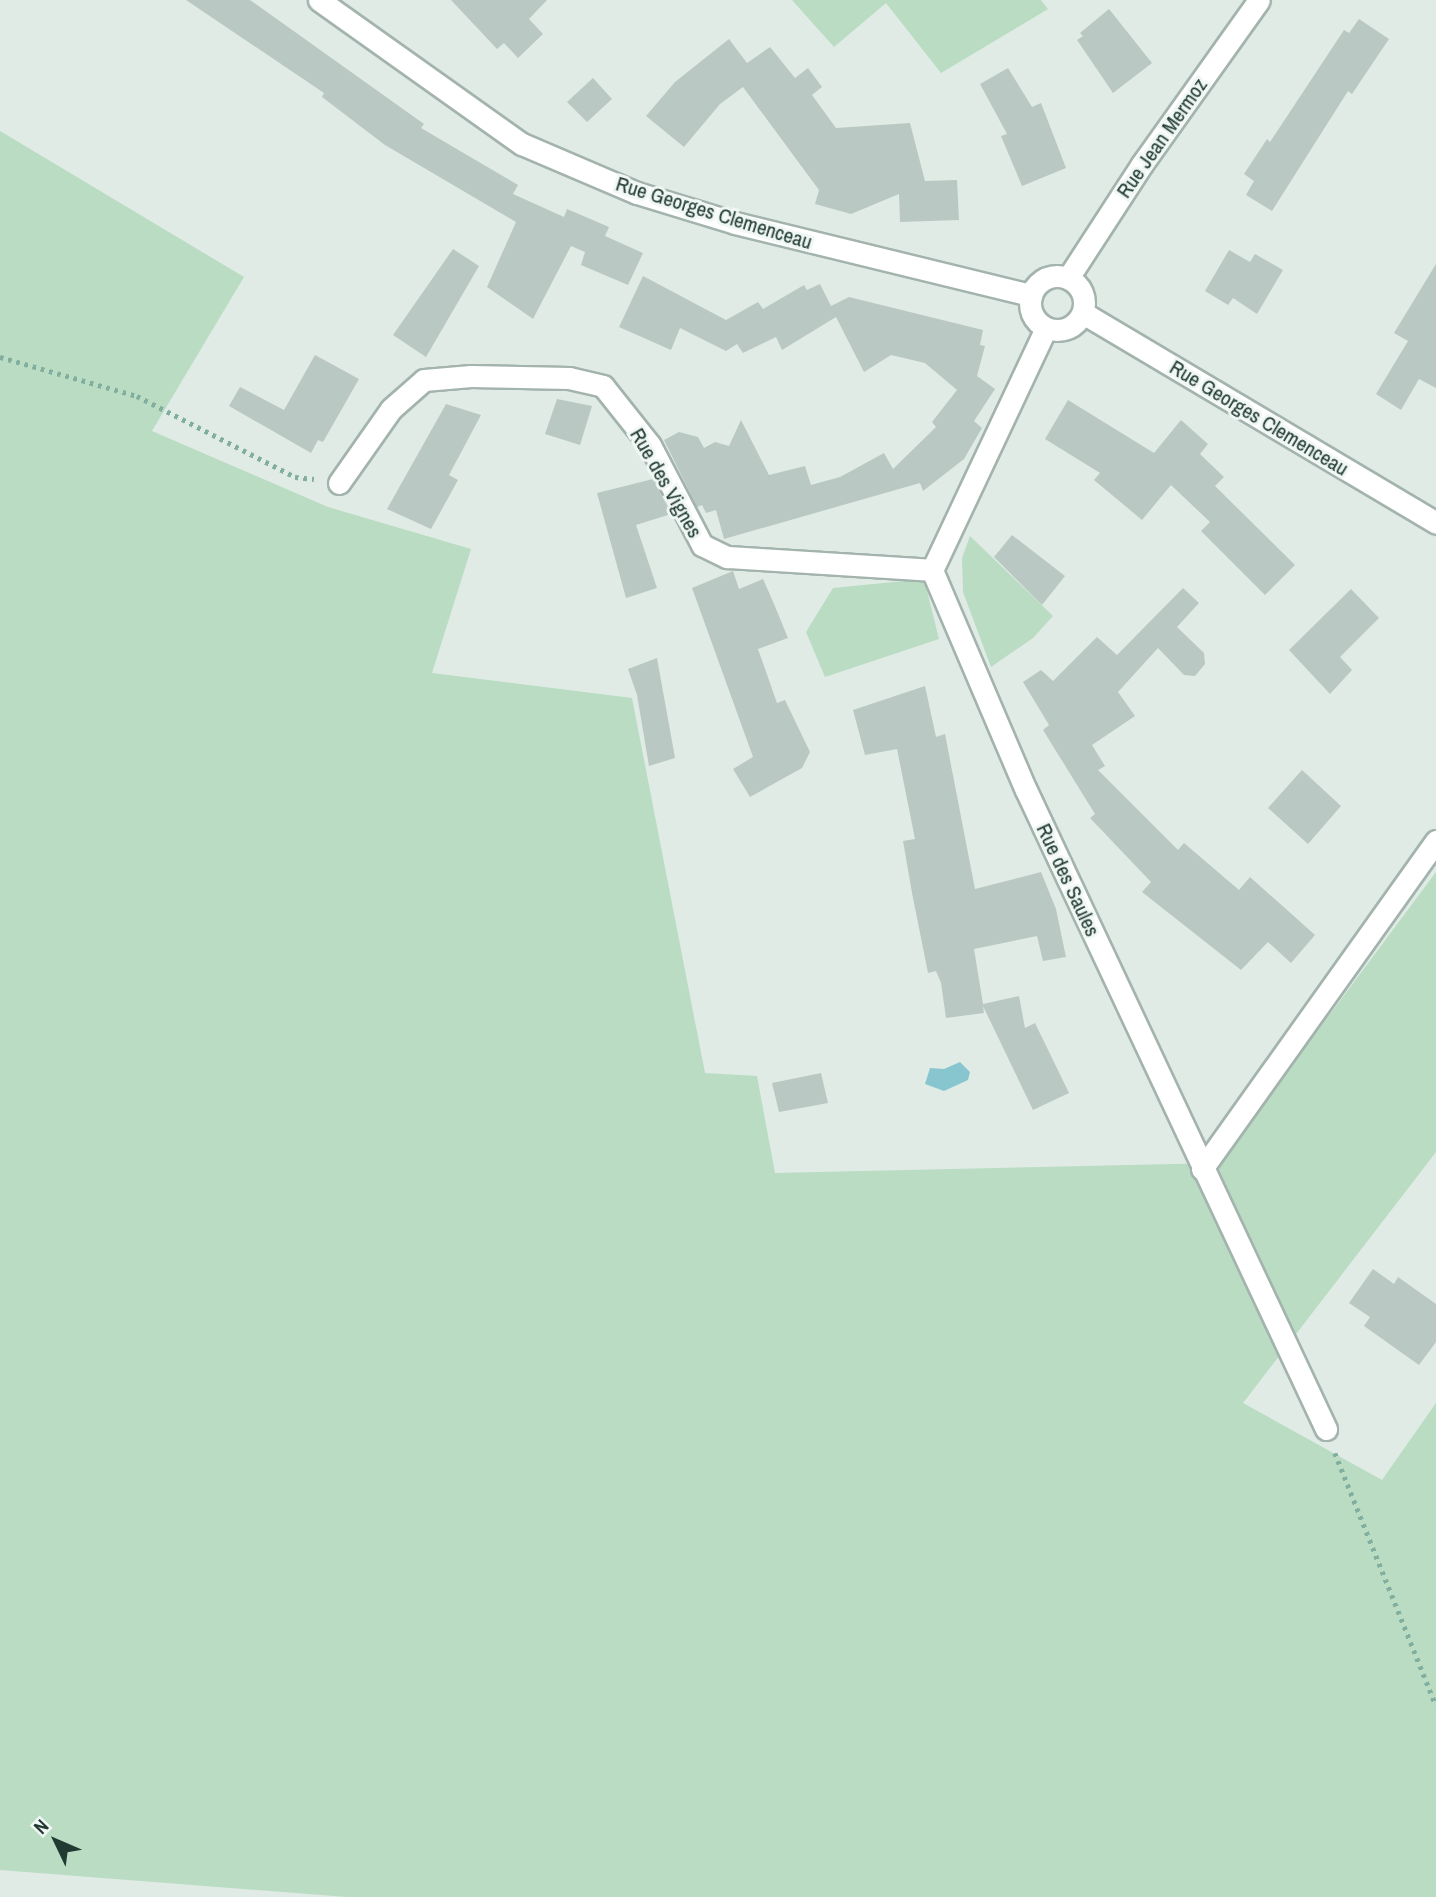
<!DOCTYPE html>
<html>
<head>
<meta charset="utf-8">
<style>
	body { margin:0 }
	#map { position:relative; width:1436px; height:1897px; overflow:hidden; background:#e0ebe6; font-family:"Archivo Narrow",sans-serif }
	div>[style] { position:absolute }
	.green>* { inset:0; background:#b9dcc2 }
	.water>* { inset:0; background:#88c6cf }
	.building>* { inset:0; background:#b9c8c2 }
	.path>* { height:4.5px; margin-top:-2.25px; transform-origin:0; background:repeating-linear-gradient(90deg,#81ae9f 0 3.5px,transparent 0 8.5px) }
	.roads { filter:drop-shadow(2px 0 #a3b3ad) drop-shadow(-2px 0 #a3b3ad) drop-shadow(0 2px #a3b3ad) drop-shadow(0 -2px #a3b3ad) }
	.minor>* { height:21px; margin:-10.5px; padding:0 10.5px; transform-origin:10.5px; border-radius:10.5px; background:#fff }
	.minor>.ring { margin:-10.5px; padding:0; box-sizing:content-box; background:none; border:21px solid #fff; border-radius:50% }
	span { translate:-50% -50%; white-space:nowrap; text-align:center; line-height:1.15; -webkit-text-stroke:6px #f0f7f4; paint-order:stroke }
	.street-label { font-size:21px; color:#213b33 }
	.north { position:absolute; left:21px; top:1806px; width:70px; height:70px; -webkit-text-stroke:5px #f0f7f4; paint-order:stroke; rotate:314deg; font-size:19px; font-weight:700; line-height:28px; text-align:center; color:#213b33 }
	.north::after { content:''; display:block; margin:auto; width:24px; height:32px; background:#213b33; clip-path:polygon(50% 0,100% 100%,50% 72%,0 100%) }
</style>
</head>
<body>
<div id="map">
	<div class="green">
		<div style="clip-path:polygon(792px 0,1041px 0,1048px 9px,941px 73px,886px 3px,834px 47px)"></div>
		<div style="clip-path:polygon(0 131px,244px 277px,152px 431px,328px 507px,471px 549px,432px 673px,632px 698px,705px 1073px,757px 1076px,775px 1173px,1219px 1163px,1436px 872px,1436px 1152px,1243px 1403px,1382px 1480px,1436px 1403px,1436px 1897px,347px 1897px,0 1870px)"></div>
		<div style="clip-path:polygon(970px 536px,1053px 616px,1033px 638px,991px 667px,963px 592px,962px 558px)"></div>
		<div style="clip-path:polygon(924px 579px,939px 639px,825px 677px,806px 632px,833px 588px)"></div>
	</div>
	<div class="water">
		<div style="clip-path:polygon(960px 1062px,970px 1072px,968px 1080px,944px 1091px,925px 1084px,930px 1068px,944px 1069px)"></div>
	</div>
	<div class="building">
		<div style="clip-path:polygon(186px 0,250px 0,424px 124px,421px 128px,518px 185px,513px 194px,564px 217px,567px 209px,609px 227px,605px 236px,643px 253px,628px 285px,581px 265px,585px 252px,571px 246px,533px 319px,487px 287px,516px 222px,385px 145px,322px 97px,324px 93px)"></div>
		<div style="clip-path:polygon(451px 0,547px 0,529px 19px,543px 34px,518px 58px,504px 43px,497px 49px)"></div>
		<div style="clip-path:polygon(1109px 9px,1152px 63px,1113px 93px,1077px 40px,1083px 36px,1080px 33px)"></div>
		<div style="clip-path:polygon(1359px 19px,1389px 39px,1352px 94px,1348px 91px,1272px 211px,1246px 195px,1254px 181px,1244px 174px,1267px 139px,1270px 142px,1344px 30px,1349px 33px)"></div>
		<div style="clip-path:polygon(729px 39px,747px 63px,770px 47px,795px 78px,808px 68px,822px 87px,812px 95px,836px 128px,910px 123px,925px 181px,957px 180px,959px 220px,900px 222px,899px 194px,851px 214px,815px 204px,819px 190px,743px 87px,720px 104px,684px 147px,646px 116px,675px 82px)"></div>
		<div style="clip-path:polygon(1008px 68px,1032px 107px,1041px 103px,1066px 168px,1022px 186px,1001px 136px,1007px 134px,980px 84px)"></div>
		<div style="clip-path:polygon(593px 78px,612px 99px,587px 122px,567px 102px)"></div>
		<div style="clip-path:polygon(453px 249px,479px 266px,426px 357px,393px 335px)"></div>
		<div style="clip-path:polygon(1229px 250px,1250px 262px,1255px 254px,1283px 270px,1257px 314px,1233px 298px,1228px 305px,1205px 291px)"></div>
		<div style="clip-path:polygon(1436px 264px,1436px 388px,1419px 379px,1401px 410px,1376px 394px,1408px 341px,1394px 333px)"></div>
		<div style="clip-path:polygon(643px 276px,726px 320px,758px 302px,763px 309px,804px 285px,807px 290px,820px 284px,831px 306px,849px 297px,983px 330px,980px 345px,985px 346px,977px 376px,995px 389px,974px 421px,982px 428px,964px 459px,923px 491px,920px 483px,724px 539px,716px 510px,706px 513px,702px 505px,697px 507px,664px 440px,679px 432px,698px 437px,704px 448px,715px 442px,729px 446px,741px 420px,769px 475px,805px 466px,811px 485px,840px 477px,884px 453px,893px 469px,936px 427px,932px 422px,957px 390px,925px 363px,891px 355px,864px 372px,836px 317px,782px 350px,776px 337px,743px 353px,737px 344px,726px 351px,680px 328px,671px 350px,619px 327px)"></div>
		<div style="clip-path:polygon(315px 355px,359px 379px,323px 442px,318px 440px,311px 453px,229px 406px,240px 387px,284px 410px)"></div>
		<div style="clip-path:polygon(557px 399px,592px 406px,580px 445px,545px 434px)"></div>
		<div style="clip-path:polygon(1068px 400px,1154px 453px,1181px 420px,1208px 444px,1200px 454px,1224px 477px,1215px 486px,1295px 565px,1265px 595px,1201px 531px,1210px 522px,1171px 485px,1142px 520px,1094px 480px,1100px 473px,1045px 439px)"></div>
		<div style="clip-path:polygon(446px 404px,481px 415px,449px 475px,458px 480px,431px 529px,387px 509px)"></div>
		<div style="clip-path:polygon(653px 479px,671px 514px,636px 525px,657px 588px,626px 598px,597px 493px)"></div>
		<div style="clip-path:polygon(1012px 535px,1065px 576px,1042px 605px,994px 557px)"></div>
		<div style="clip-path:polygon(733px 571px,739px 589px,763px 579px,774px 604px,788px 638px,758px 649px,777px 703px,785px 700px,810px 752px,802px 768px,750px 797px,733px 769px,753px 757px,692px 588px)"></div>
		<div style="clip-path:polygon(1183px 588px,1199px 603px,1177px 627px,1204px 653px,1205px 664px,1195px 676px,1184px 675px,1158px 648px,1118px 692px,1135px 716px,1092px 745px,1105px 766px,1098px 770px,1178px 850px,1184px 843px,1239px 890px,1250px 877px,1315px 935px,1291px 963px,1268px 942px,1241px 970px,1142px 892px,1151px 882px,1090px 818px,1095px 814px,1043px 730px,1049px 725px,1023px 682px,1041px 670px,1053px 681px,1097px 637px,1117px 655px)"></div>
		<div style="clip-path:polygon(1351px 589px,1379px 618px,1340px 657px,1352px 670px,1330px 694px,1289px 650px)"></div>
		<div style="clip-path:polygon(657px 658px,675px 758px,649px 766px,637px 695px,628px 669px)"></div>
		<div style="clip-path:polygon(925px 686px,936px 737px,945px 734px,975px 889px,1041px 872px,1056px 909px,1066px 957px,1043px 961px,1037px 936px,974px 949px,983px 1004px,1019px 996px,1025px 1028px,1035px 1023px,1069px 1093px,1033px 1110px,983px 1006px,984px 1013px,946px 1018px,941px 983px,936px 971px,928px 973px,912px 893px,903px 841px,915px 839px,897px 749px,865px 755px,853px 710px)"></div>
		<div style="clip-path:polygon(1302px 770px,1341px 806px,1308px 844px,1268px 808px)"></div>
		<div style="clip-path:polygon(821px 1073px,828px 1103px,779px 1112px,772px 1083px)"></div>
		<div style="clip-path:polygon(1373px 1269px,1394px 1284px,1398px 1277px,1436px 1304px,1436px 1342px,1419px 1365px,1364px 1326px,1370px 1317px,1349px 1303px)"></div>
	</div>
	<div class="path">
		<div style="left:0;top:357px;width:142px;rotate:15.9deg"></div>
		<div style="left:137px;top:396px;width:178px;rotate:27.1deg"></div>
		<div style="left:295px;top:477px;width:19px;rotate:6deg"></div>
		<div style="left:1335px;top:1453px;width:272px;rotate:68.2deg"></div>
	</div>
	<div class="roads">
		<div class="minor">
			<div style="left:319px;top:0;width:249px;rotate:35.4deg"></div>
			<div style="left:522px;top:144px;width:125px;rotate:23.1deg"></div>
			<div style="left:637px;top:193px;width:102px;rotate:17deg"></div>
			<div style="left:735px;top:223px;width:305px;rotate:13.7deg"></div>
			<div class="ring" style="left:1030px;top:276px;width:33px;height:33px"></div>
			<div style="left:1068px;top:278px;width:136px;rotate:-57deg"></div>
			<div style="left:1142px;top:164px;width:201px;rotate:-54.5deg"></div>
			<div style="left:1083px;top:313px;width:411px;rotate:30.7deg"></div>
			<div style="left:1046px;top:328px;width:268px;rotate:115.2deg"></div>
			<div style="left:932px;top:570px;width:239px;rotate:66.9deg"></div>
			<div style="left:1026px;top:790px;width:706px;rotate:64.85deg"></div>
			<div style="left:339px;top:483px;width:90px;rotate:-54.9deg"></div>
			<div style="left:391px;top:409px;width:44px;rotate:-41.3deg"></div>
			<div style="left:424px;top:380px;width:47px;rotate:-4.9deg"></div>
			<div style="left:471px;top:376px;width:98px;rotate:1.2deg"></div>
			<div style="left:569px;top:378px;width:35px;rotate:13deg"></div>
			<div style="left:603px;top:386px;width:75px;rotate:51.5deg"></div>
			<div style="left:650px;top:445px;width:113px;rotate:62.5deg"></div>
			<div style="left:702px;top:545px;width:28px;rotate:26deg"></div>
			<div style="left:727px;top:557px;width:205px;rotate:3.6deg"></div>
			<div style="left:1202px;top:1169px;width:403px;rotate:-54.5deg"></div>
		</div>
	</div>
	<div class="street-label">
		<span style="left:1162px;top:138px;rotate:-55deg">Rue Jean Mermoz</span>
		<span style="left:714px;top:213px;rotate:17deg">Rue Georges Clemenceau</span>
		<span style="left:1259px;top:418px;rotate:31deg">Rue Georges Clemenceau</span>
		<span style="left:666px;top:483px;rotate:60deg">Rue des Vignes</span>
		<span style="left:1068px;top:880px;rotate:65deg">Rue des Saules</span>
	</div>
	<div class="north">N</div>
</div>
</body>
</html>
